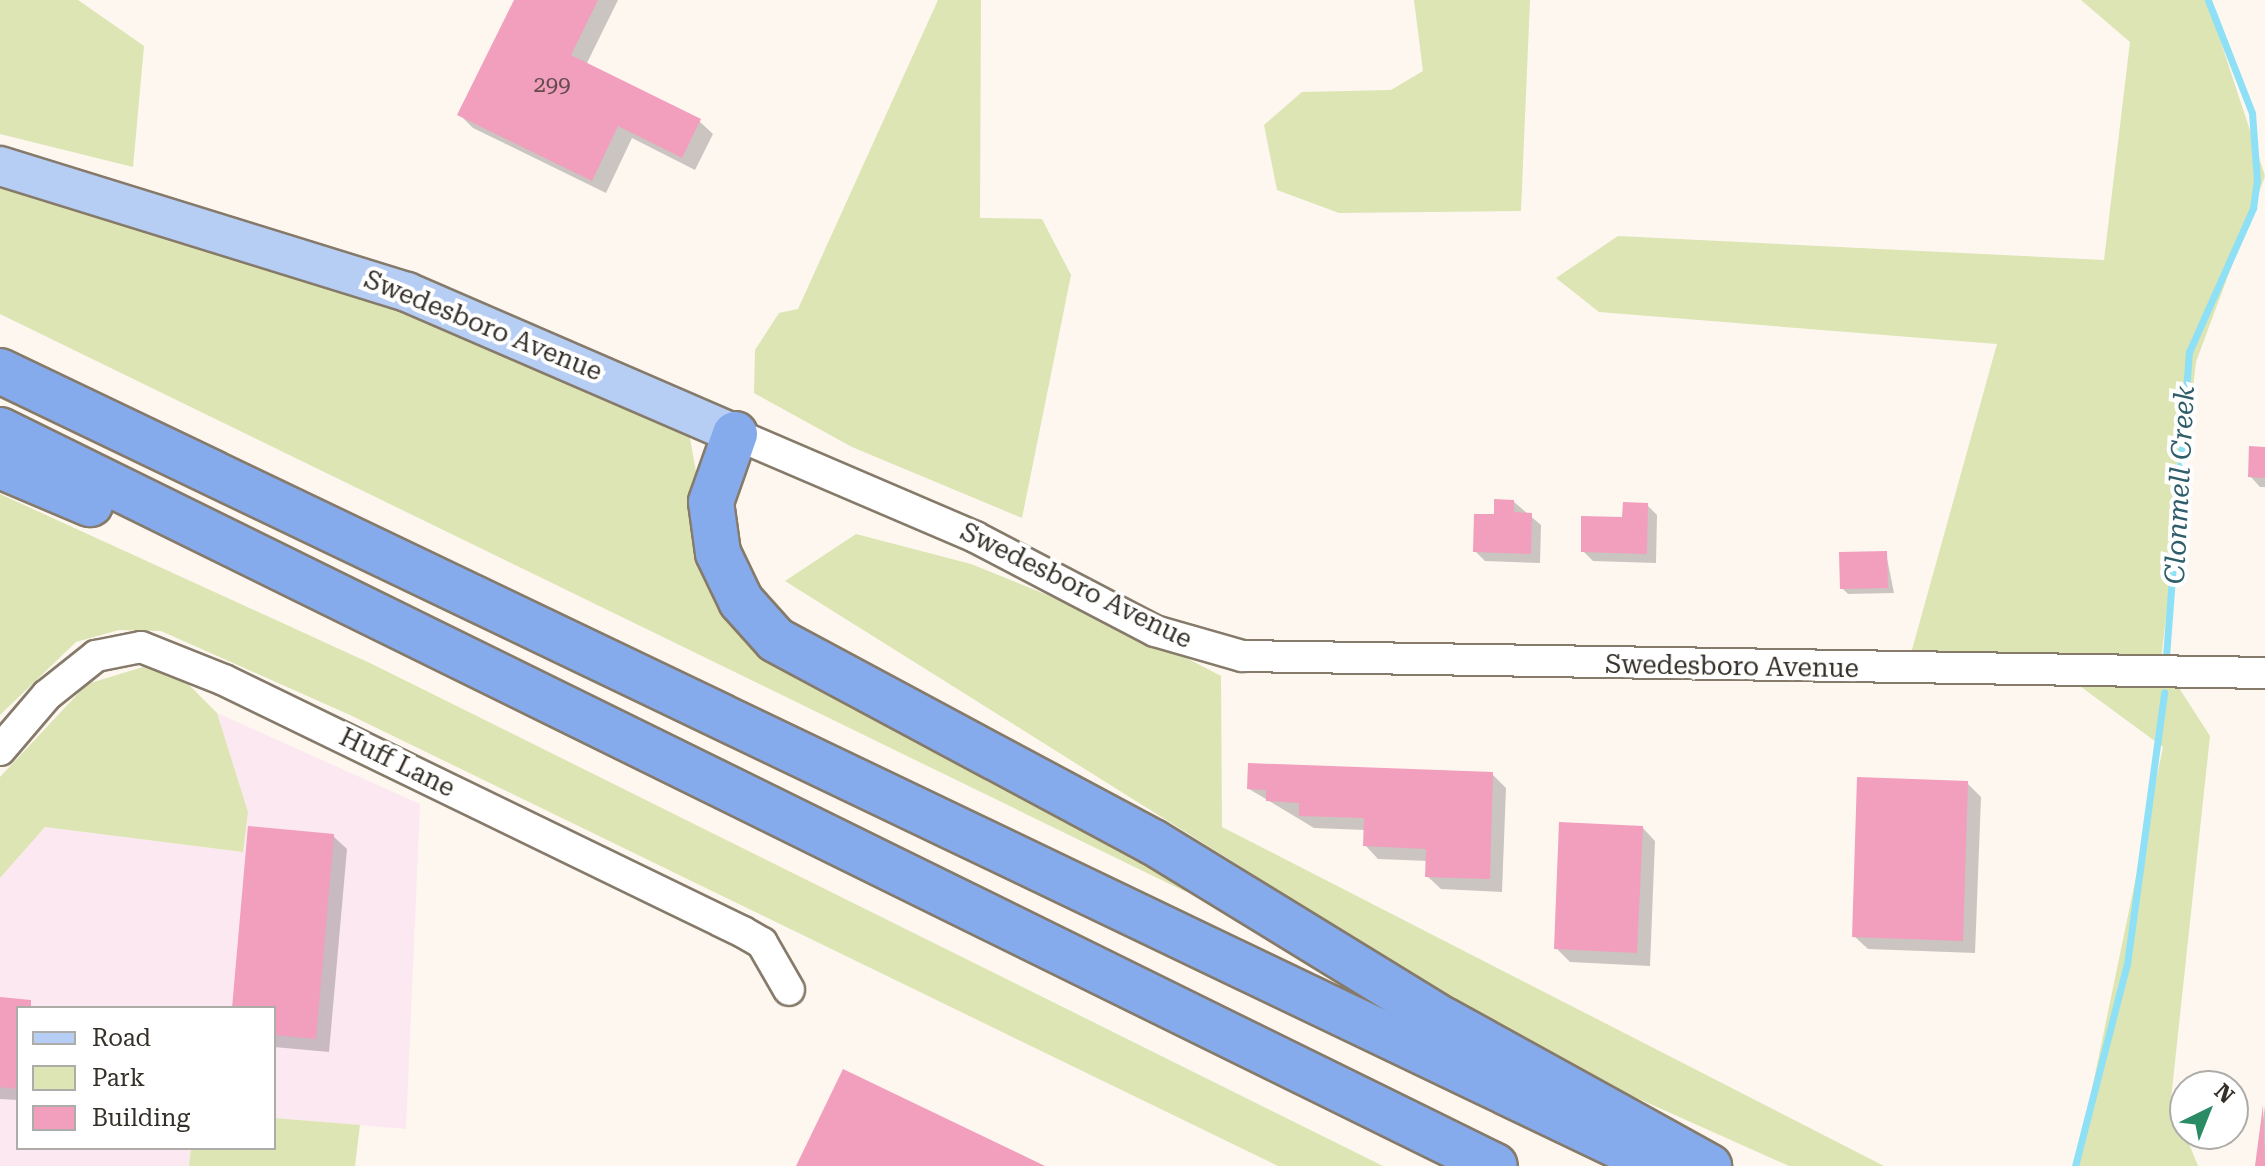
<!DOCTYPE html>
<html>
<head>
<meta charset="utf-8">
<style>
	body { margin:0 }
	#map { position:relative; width:2265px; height:1166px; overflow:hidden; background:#fdf7f0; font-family:"Roboto Serif",serif }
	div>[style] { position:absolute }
	.industrial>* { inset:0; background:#fce8f0 }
	.green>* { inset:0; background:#dce5b3 }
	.shadow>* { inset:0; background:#0003 }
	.stream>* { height:7px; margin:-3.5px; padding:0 3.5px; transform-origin:3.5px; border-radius:3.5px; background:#8ee0f6 }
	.building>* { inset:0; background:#f29ebd }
	.roads { filter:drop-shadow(2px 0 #867a6a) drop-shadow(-2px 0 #867a6a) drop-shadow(0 2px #867a6a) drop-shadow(0 -2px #867a6a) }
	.minor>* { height:30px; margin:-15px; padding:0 15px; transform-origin:15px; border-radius:15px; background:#fff }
	.major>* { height:38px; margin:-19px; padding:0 19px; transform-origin:19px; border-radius:19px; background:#b6cdf4 }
	.highway>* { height:44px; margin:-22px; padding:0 22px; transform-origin:22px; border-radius:22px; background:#86abed }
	span { translate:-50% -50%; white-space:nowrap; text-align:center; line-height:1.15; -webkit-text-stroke:8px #fff; paint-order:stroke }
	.number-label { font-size:22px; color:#644b4d }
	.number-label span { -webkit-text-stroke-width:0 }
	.street-label { font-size:26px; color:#342f28 }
	.water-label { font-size:28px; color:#2f5e6a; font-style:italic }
	.legend { position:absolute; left:16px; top:1006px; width:260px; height:144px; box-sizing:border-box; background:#fff; border:2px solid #aeaca9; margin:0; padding:10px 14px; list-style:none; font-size:24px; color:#342f28 }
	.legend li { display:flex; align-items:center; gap:16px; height:40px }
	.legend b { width:40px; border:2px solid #aeaca9 }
	.north { position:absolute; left:2169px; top:1070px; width:80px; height:80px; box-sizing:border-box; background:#fff; border:2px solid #aeaca9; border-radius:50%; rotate:43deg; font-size:22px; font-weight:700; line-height:32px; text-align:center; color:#342f28 }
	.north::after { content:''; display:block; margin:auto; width:28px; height:36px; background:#2b8b65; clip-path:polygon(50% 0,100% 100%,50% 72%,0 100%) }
</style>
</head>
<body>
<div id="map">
	<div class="industrial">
		<div style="clip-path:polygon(217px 713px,420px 804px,406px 1129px,274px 1118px,274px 1008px,18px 1008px,18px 1148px,191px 1148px,189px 1166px,0 1166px,0 878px,45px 827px,243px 852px,248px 812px)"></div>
	</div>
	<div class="green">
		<div style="clip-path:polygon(0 0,78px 0,144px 46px,133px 167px,0 134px)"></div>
		<div style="clip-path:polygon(938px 0,981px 0,980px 218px,1042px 219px,1071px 275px,1022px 518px,852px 447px,754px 393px,755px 350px,779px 313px,798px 309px)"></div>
		<div style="clip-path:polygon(1414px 0,1530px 0,1521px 211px,1339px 213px,1277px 190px,1264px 125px,1302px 92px,1391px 90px,1423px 71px)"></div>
		<div style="clip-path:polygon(2081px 0,2207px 0,2265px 176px,2196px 362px,2161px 660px,2210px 736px,2171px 1099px,2198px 1166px,2076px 1166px,2163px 747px,2043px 659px,1910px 657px,1997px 344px,1599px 312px,1556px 278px,1618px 236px,2104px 260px,2130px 42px)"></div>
		<div style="clip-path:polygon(0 187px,331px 284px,689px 433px,716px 581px,1194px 876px,1186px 892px,0 314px)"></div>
		<div style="clip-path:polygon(0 494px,372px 664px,1383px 1166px,1278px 1166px,350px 715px,161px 631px,119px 630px,76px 642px,0 715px)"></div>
		<div style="clip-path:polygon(856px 534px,971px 564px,1127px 627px,1221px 676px,1222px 827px,1884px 1166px,1789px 1166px,1619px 1090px,1474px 1013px,785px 581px)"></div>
		<div style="clip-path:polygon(143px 667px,185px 681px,217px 713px,248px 812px,243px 852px,45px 827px,0 878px,0 777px,87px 684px)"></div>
		<div style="clip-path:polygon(274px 1118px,360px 1125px,355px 1166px,189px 1166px,191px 1148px,274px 1148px)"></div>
	</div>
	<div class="shadow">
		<div style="clip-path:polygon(516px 0,618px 0,586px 65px,699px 121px,713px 134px,695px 170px,632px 138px,606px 193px,473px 128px,460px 115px)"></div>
		<div style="clip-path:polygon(2265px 449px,2265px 487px,2260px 487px,2250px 476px)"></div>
		<div style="clip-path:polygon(1514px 502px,1541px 525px,1540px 563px,1485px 561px,1475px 551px)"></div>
		<div style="clip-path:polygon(1647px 505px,1657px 515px,1656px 563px,1593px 561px,1583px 551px)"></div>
		<div style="clip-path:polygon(1886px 553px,1894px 593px,1848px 594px,1842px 588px)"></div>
		<div style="clip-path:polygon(1492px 774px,1506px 788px,1502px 892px,1441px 889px,1427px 876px,1428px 861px,1378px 859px,1365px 845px,1365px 830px,1314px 828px,1249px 789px)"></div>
		<div style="clip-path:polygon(1967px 783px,1981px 797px,1975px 953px,1868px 949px,1854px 936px)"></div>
		<div style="clip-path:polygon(1642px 827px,1655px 841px,1650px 966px,1570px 962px,1556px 948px)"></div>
		<div style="clip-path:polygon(333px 836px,347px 849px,329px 1052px,274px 1047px,274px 1008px,235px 1008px)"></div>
		<div style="clip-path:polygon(0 999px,37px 1008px,18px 1008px,18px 1100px,0 1099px)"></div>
		<div style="clip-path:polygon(2265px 1106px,2265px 1166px,2257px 1166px)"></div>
	</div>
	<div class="stream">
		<div style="left:2166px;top:657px;width:306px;rotate:-85.7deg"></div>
		<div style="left:2189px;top:352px;width:158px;rotate:-66deg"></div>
		<div style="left:2253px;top:208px;width:27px;rotate:-82deg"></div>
		<div style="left:2257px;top:181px;width:68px;rotate:-94.2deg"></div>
		<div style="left:2252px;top:113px;width:121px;rotate:-111.3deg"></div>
		<div style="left:2075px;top:1166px;width:209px;rotate:-75.6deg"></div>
		<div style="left:2127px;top:964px;width:274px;rotate:-82.2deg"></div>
	</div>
	<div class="building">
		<div style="clip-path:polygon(514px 0,598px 0,571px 55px,701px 119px,682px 158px,618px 126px,592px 181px,457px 115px)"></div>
		<div style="clip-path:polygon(2249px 446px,2265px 447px,2265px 478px,2248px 477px)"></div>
		<div style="clip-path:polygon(1494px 499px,1514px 500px,1514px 512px,1532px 513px,1531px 554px,1473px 552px,1474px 514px,1494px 514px)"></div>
		<div style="clip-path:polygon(1623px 502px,1648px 503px,1647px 554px,1581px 552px,1581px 516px,1622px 517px)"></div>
		<div style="clip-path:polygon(1887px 551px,1888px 588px,1840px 589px,1839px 552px)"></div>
		<div style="clip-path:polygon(1248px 763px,1493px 772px,1490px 879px,1425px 877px,1426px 849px,1363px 846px,1364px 818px,1299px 816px,1299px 803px,1266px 801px,1266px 790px,1247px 789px)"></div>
		<div style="clip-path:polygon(1857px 777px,1968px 781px,1963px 941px,1852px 937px)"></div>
		<div style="clip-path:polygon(1559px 822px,1643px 826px,1637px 953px,1554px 949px)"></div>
		<div style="clip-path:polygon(248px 826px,334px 834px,316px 1039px,274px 1035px,274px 1008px,232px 1008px)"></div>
		<div style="clip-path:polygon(0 997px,31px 1000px,31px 1008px,18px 1008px,18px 1089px,0 1087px)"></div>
		<div style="clip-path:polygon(843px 1069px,1045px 1166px,796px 1166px)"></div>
		<div style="clip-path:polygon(2263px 1105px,2265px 1166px,2255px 1166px)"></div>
	</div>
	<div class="roads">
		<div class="minor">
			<div style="left:735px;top:434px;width:261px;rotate:23.2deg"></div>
			<div style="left:975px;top:537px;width:203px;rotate:27.6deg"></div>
			<div style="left:1155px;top:631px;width:91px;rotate:16deg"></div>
			<div style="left:1242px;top:656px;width:1023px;rotate:0.95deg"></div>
			<div style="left:0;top:750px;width:72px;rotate:-49.5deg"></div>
			<div style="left:47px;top:695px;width:63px;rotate:-38.5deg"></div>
			<div style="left:96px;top:656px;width:46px;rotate:-11.3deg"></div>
			<div style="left:141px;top:647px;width:89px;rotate:21.7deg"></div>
			<div style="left:224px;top:680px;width:577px;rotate:25.9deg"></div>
			<div style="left:743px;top:932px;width:22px;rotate:30deg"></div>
			<div style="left:762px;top:943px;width:54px;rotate:60.1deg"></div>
		</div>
		<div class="major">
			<div style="left:0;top:166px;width:426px;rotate:17.2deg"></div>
			<div style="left:407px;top:292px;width:357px;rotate:23.4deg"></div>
		</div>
		<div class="highway">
			<div style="left:0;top:371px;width:1841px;rotate:25.59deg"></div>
			<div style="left:0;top:430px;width:1666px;rotate:26.21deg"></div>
			<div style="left:735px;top:434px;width:72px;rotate:109.4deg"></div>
			<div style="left:711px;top:502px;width:51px;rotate:82.2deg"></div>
			<div style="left:718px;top:553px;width:53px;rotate:64.4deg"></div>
			<div style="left:741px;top:601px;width:52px;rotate:48.1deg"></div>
			<div style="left:776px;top:640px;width:428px;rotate:28.2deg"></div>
			<div style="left:1153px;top:842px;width:341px;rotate:31.5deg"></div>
			<div style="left:1444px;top:1020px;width:303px;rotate:28.9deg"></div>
			<div style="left:0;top:466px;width:98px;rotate:22.9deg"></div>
		</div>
	</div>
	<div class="number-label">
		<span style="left:552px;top:85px">299</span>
	</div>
	<div class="street-label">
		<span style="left:483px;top:326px;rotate:22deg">Swedesboro Avenue</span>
		<span style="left:1076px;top:586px;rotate:26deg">Swedesboro Avenue</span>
		<span style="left:1732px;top:667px;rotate:1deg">Swedesboro Avenue</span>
		<span style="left:397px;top:763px;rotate:26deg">Huff Lane</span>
	</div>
	<div class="water-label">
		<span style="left:2180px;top:485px;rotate:-87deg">Clonmell Creek</span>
	</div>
	<ul class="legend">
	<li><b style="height:10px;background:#b6cdf4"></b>Road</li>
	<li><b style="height:22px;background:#dce5b3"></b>Park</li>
	<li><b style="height:22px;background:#f29ebd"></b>Building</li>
	</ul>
	<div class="north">N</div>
</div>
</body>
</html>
